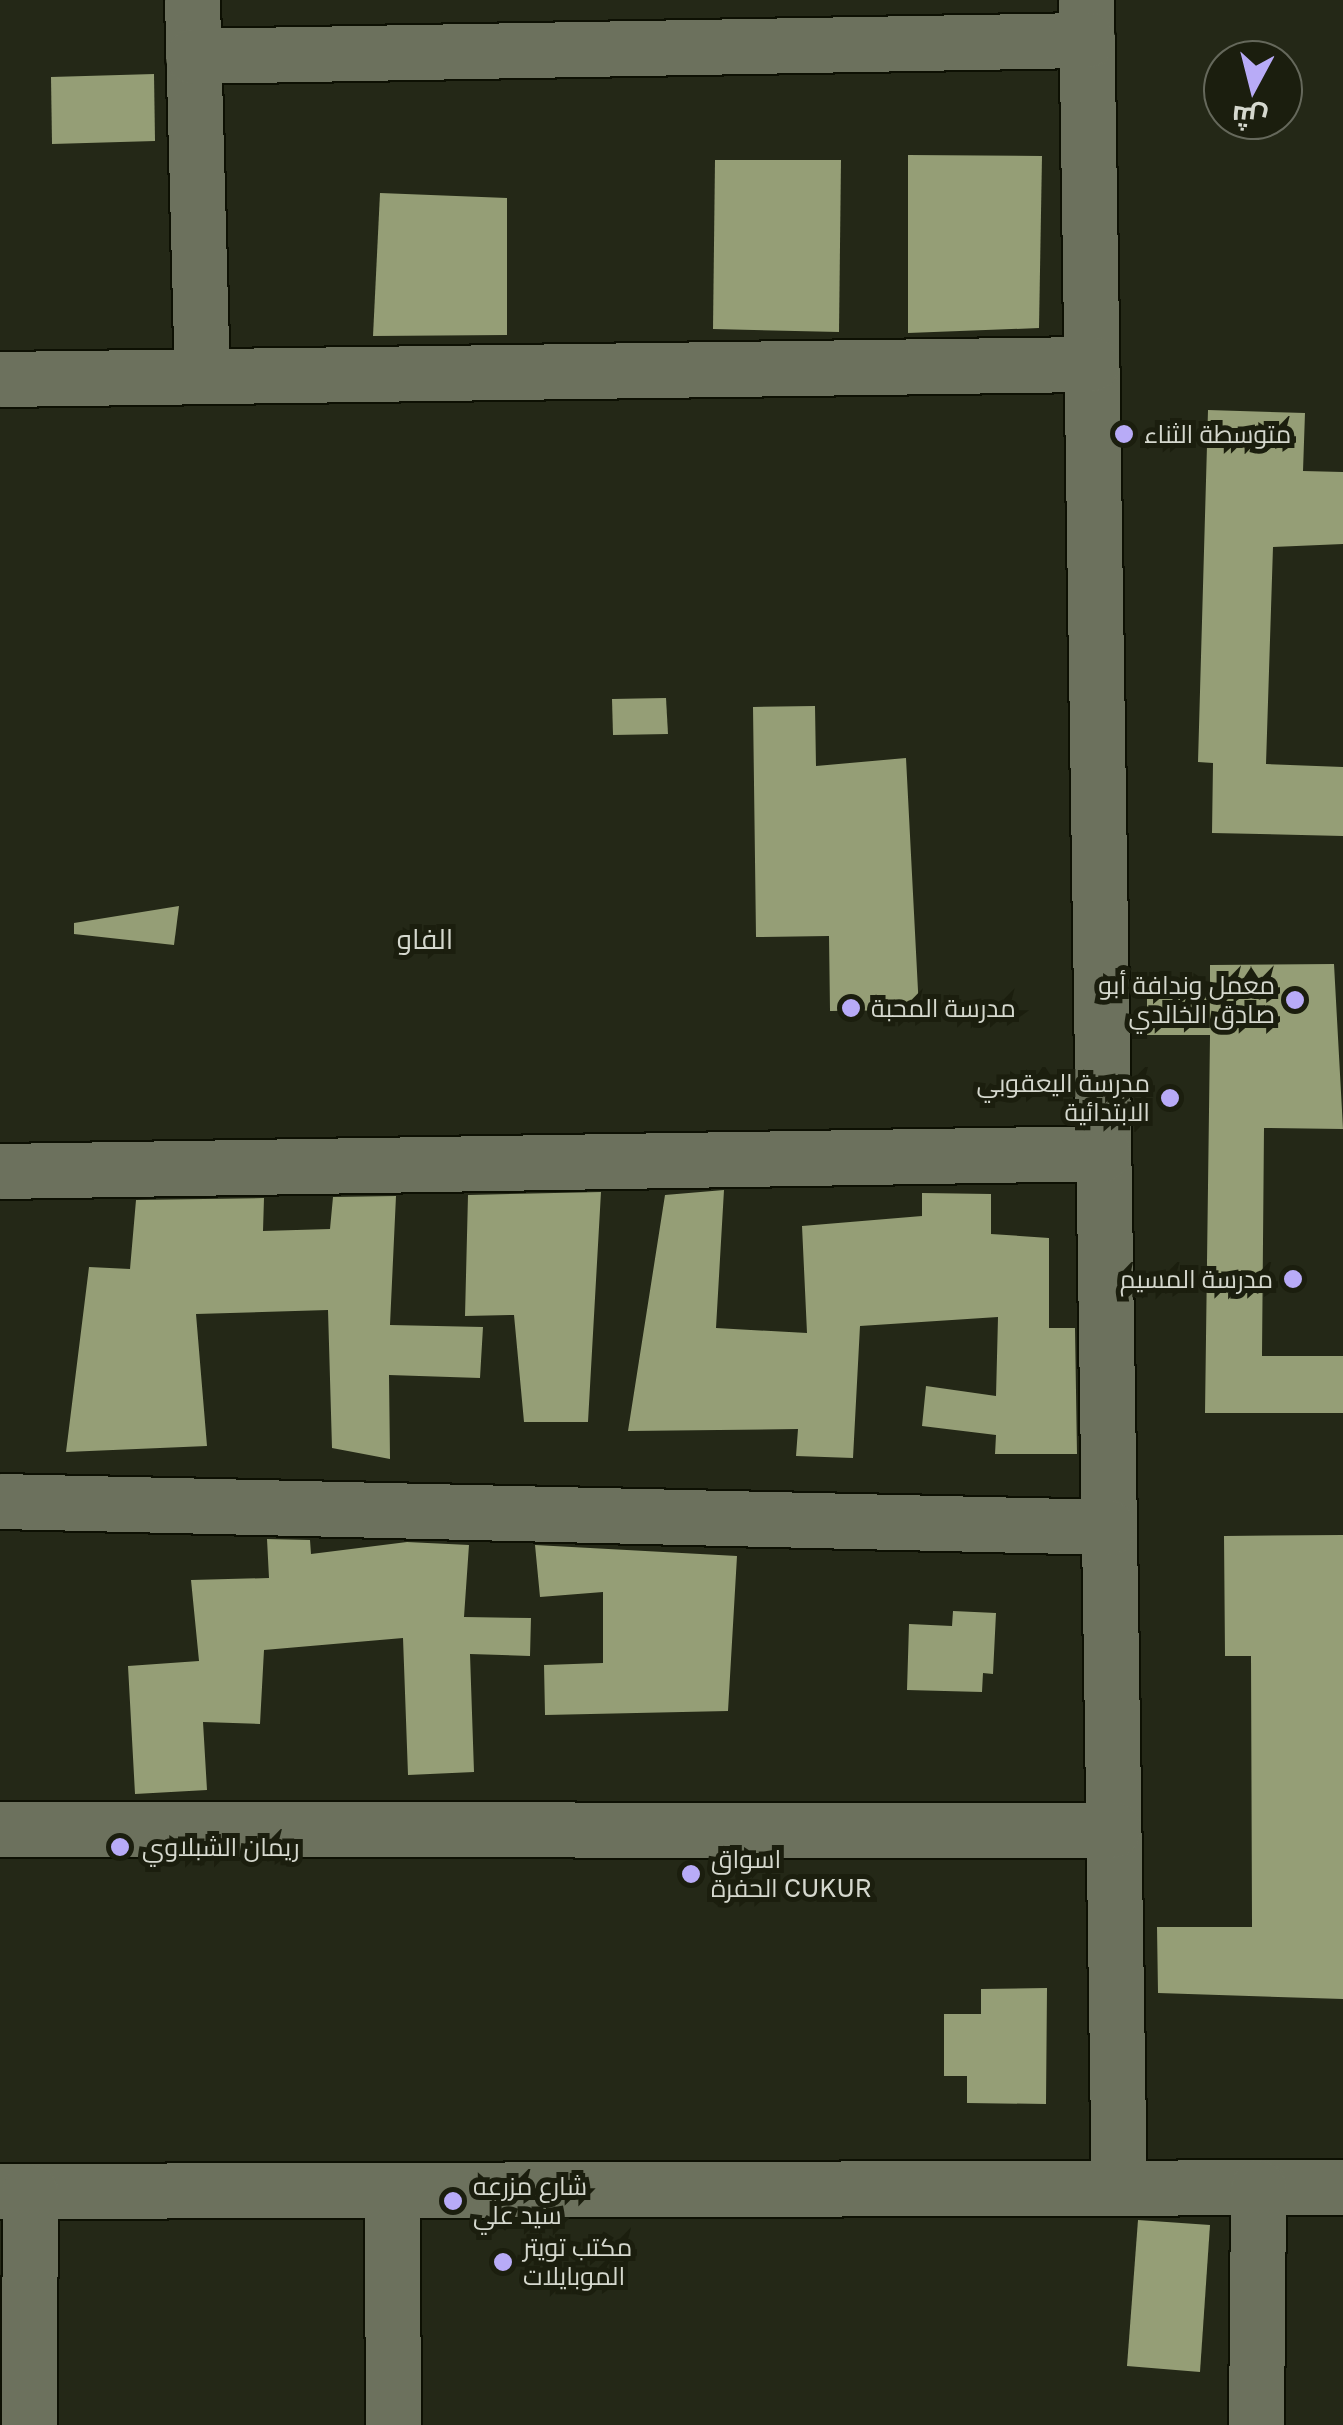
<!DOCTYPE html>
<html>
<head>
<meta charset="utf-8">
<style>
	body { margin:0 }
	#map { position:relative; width:1343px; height:2425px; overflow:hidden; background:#242817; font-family:"Golos Text",Cairo,sans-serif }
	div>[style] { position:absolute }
	.building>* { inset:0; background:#959e76 }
	.roads { filter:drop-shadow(2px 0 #0d1003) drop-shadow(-2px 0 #0d1003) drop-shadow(0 2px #0d1003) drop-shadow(0 -2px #0d1003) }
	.minor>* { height:55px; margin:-27.5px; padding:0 27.5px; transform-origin:27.5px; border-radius:27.5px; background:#6c715d }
	.dots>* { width:28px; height:28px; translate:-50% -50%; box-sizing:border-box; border:5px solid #1b1e0e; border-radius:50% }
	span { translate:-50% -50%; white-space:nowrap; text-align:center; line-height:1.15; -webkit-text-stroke:10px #1b1e0e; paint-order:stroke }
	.poi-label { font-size:25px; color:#d5d8ce }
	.left { translate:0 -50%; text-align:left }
	.right { translate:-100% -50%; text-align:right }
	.neighbourhood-label { font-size:28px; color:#d5d8ce }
	.north { position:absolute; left:1203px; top:40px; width:100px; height:100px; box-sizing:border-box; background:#1b1e0e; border:2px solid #65685b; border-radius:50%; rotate:187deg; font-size:28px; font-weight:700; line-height:40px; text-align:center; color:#d5d8ce }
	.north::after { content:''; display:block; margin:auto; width:35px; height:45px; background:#b8abf7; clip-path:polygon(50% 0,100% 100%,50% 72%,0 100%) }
</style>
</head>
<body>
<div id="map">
	<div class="building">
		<div style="clip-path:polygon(154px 74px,155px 141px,52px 144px,51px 77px)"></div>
		<div style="clip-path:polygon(908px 155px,1042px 156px,1039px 328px,908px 333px)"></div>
		<div style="clip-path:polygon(715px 160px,841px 160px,839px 332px,713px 329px)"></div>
		<div style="clip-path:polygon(380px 193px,507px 198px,507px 335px,373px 336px)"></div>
		<div style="clip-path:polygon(1208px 410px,1305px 413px,1303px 471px,1343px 472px,1343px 544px,1273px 547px,1266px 764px,1343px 767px,1343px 836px,1212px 833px,1213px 763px,1198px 762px)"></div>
		<div style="clip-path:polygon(666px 698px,668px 734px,613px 735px,612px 699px)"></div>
		<div style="clip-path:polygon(815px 706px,816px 766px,906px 758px,919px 1010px,830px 1011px,829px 936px,756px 937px,753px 707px)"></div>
		<div style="clip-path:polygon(179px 906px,174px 945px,74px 934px,74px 923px)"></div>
		<div style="clip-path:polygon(1334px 964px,1343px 1129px,1264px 1128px,1262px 1356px,1343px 1356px,1343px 1413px,1205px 1413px,1210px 1035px,1147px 1035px,1147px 991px,1210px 991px,1210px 965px)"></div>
		<div style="clip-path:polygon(724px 1190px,716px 1328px,807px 1333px,802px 1226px,922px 1216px,922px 1193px,991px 1194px,991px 1234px,1049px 1238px,1049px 1328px,1075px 1328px,1077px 1454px,995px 1454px,996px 1435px,922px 1426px,926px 1386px,996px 1396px,998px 1317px,860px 1326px,853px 1458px,796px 1456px,798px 1429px,628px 1431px,665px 1195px)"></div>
		<div style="clip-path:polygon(601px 1192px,588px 1422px,524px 1422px,514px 1315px,465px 1316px,468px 1195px)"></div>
		<div style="clip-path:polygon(396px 1196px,390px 1325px,483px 1327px,480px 1378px,389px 1375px,390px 1459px,332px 1448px,328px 1310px,196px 1314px,207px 1446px,66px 1452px,89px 1267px,130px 1269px,136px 1200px,264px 1198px,263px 1231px,330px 1229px,333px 1197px)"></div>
		<div style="clip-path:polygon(1343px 1535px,1343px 1999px,1158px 1993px,1157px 1927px,1252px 1927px,1251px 1656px,1225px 1656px,1224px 1536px)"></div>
		<div style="clip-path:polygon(267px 1539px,310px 1540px,311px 1554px,407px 1542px,469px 1545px,464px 1617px,531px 1618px,530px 1656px,470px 1654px,474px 1772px,408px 1775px,403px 1638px,264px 1650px,260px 1724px,203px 1722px,207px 1790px,135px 1794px,128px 1666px,199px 1661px,191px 1580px,269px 1578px)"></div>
		<div style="clip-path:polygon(535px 1545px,737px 1556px,728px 1711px,545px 1715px,544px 1665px,603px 1663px,603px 1592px,540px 1597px)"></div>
		<div style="clip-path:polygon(953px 1611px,996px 1613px,993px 1674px,983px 1673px,982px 1692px,907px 1690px,909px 1624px,952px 1626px)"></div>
		<div style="clip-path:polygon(1047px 1988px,1046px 2104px,967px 2103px,967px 2076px,944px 2076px,944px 2014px,981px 2014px,981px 1989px)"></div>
		<div style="clip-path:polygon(1138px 2220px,1210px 2225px,1200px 2372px,1127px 2366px)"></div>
	</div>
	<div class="roads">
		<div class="minor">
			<div style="left:192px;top:0;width:376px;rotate:88.5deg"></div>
			<div style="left:1086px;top:0;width:2188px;rotate:89.14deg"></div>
			<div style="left:193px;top:56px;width:894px;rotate:-1.03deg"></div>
			<div style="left:0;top:379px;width:1091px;rotate:-0.79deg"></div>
			<div style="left:0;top:1171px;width:1103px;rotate:-0.93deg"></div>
			<div style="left:0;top:1501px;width:1108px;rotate:1.34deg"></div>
			<div style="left:0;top:1829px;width:1113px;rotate:0.05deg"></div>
			<div style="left:392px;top:2190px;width:235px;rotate:89.8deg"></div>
			<div style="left:0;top:2191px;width:1343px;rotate:-0.17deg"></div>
			<div style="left:29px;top:2425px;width:234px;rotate:-89.8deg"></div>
			<div style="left:1256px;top:2425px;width:238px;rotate:-89.5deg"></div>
		</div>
	</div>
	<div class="dots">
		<div style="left:1124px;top:434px;background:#b8abf7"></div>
		<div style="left:1295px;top:1000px;background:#b8abf7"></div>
		<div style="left:851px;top:1008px;background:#b8abf7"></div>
		<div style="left:1170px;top:1098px;background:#b8abf7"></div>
		<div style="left:1293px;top:1279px;background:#b8abf7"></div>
		<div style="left:120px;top:1847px;background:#b8abf7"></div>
		<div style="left:691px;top:1874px;background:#b8abf7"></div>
		<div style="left:453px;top:2201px;background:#b8abf7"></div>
		<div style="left:503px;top:2262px;background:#b8abf7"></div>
	</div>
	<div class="poi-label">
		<span class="left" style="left:1144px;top:434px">متوسطة الثناء</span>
		<span class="right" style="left:1275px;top:1000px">معمل وندافة أبو<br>صادق الخالدي</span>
		<span class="left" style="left:871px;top:1008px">مدرسة المحبة</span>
		<span class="right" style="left:1150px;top:1098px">مدرسة اليعقوبي<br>الابتدائية</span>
		<span class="right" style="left:1273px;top:1279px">مدرسة المسيم</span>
		<span class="left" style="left:142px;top:1847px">ريمان الشبلاوي</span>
		<span class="left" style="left:711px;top:1874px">اسواق<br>الحفرة CUKUR</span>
		<span class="left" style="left:473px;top:2201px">شارع مزرعه<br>سيد علي</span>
		<span class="left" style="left:523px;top:2262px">مكتب تويتر<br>الموبايلات</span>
	</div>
	<div class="neighbourhood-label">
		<span style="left:425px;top:939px">الفاو</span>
	</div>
	<div class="north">ش</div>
</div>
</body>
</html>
